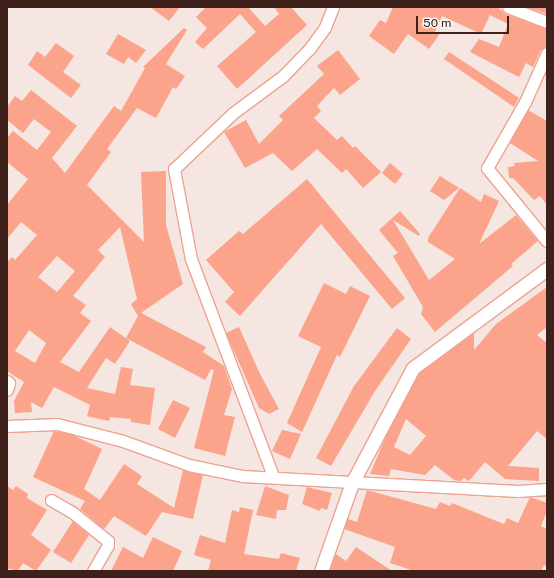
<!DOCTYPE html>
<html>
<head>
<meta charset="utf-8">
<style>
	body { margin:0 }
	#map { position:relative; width:554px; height:578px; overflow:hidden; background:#f5e6e1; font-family:"Public Sans",sans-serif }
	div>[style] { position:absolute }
	.building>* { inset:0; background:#fba38b }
	.roads { filter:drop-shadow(1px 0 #eca390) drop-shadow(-1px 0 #eca390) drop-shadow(0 1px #eca390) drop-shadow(0 -1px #eca390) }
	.minor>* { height:11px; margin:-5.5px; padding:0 5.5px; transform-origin:5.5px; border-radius:5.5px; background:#fff }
	.tertiary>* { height:13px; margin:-6.5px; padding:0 6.5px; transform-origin:6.5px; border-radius:6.5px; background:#fff }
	span { translate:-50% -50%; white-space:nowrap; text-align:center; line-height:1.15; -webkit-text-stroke:3px #f7f7f7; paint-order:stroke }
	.frame { position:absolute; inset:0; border:8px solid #3d211a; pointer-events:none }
	.scale { position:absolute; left:416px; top:16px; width:93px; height:18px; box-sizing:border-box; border:2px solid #3d211a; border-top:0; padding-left:5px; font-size:12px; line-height:14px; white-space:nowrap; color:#3d211a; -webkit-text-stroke:3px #f7f7f7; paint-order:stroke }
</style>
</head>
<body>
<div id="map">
	<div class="building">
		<div style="clip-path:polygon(150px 7px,180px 7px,169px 21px)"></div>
		<div style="clip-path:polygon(206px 7px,248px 7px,265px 26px,279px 14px,274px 7px,291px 7px,307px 25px,237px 89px,217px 66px,256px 32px,240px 14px,203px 49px,195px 42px,207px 28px,196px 17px)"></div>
		<div style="clip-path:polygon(393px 7px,498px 7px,505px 14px,547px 29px,547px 46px,541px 50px,533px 67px,526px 63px,519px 77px,470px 52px,479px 39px,499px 47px,508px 24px,490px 15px,481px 34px,442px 16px,435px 32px,439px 35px,429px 49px,408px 34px,394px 54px,369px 36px,380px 20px,386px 23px)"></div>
		<div style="clip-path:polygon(529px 7px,547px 7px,547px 14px,529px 8px)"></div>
		<div style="clip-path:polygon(evenodd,184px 28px,187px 30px,166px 64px,185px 76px,176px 89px,173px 87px,156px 118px,137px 108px,107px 149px,111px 152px,87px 185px,144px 242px,141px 172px,166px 171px,166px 225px,183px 284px,141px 313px,206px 347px,203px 352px,224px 366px,232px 389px,224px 415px,235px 417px,225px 456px,194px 448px,214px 370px,211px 369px,205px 380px,126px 338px,138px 316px,131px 304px,137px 299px,120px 227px,98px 250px,105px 257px,73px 296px,86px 305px,80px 313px,91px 321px,60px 362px,79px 372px,110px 327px,130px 341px,115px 364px,106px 358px,87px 388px,115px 394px,121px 367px,133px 369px,130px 385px,155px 388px,150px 425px,131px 422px,131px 419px,110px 417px,109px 421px,87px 416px,90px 405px,54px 387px,42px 408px,31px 402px,32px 412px,15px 413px,14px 401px,24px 382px,7px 371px,7px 262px,12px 257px,15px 260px,37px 235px,21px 222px,7px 239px,7px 205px,28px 179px,7px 162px,7px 138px,13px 131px,37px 150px,51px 132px,34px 119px,23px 133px,7px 120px,7px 107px,15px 96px,22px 101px,31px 90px,77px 126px,52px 158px,65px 173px,114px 106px,121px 111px,145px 68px,143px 67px,184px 28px,57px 256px,75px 271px,57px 292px,38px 277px,57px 256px,184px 28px,29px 330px,46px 343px,35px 363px,15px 351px,29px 330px)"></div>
		<div style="clip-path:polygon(118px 34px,146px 50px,136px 63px,128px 57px,124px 64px,106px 54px)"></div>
		<div style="clip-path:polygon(56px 43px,74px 56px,63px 72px,81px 85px,71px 98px,28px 65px,37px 51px,45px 57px)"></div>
		<div style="clip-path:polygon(338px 50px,360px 79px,340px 95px,334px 88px,317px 106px,321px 111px,314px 118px,337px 140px,342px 136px,353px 148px,355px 146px,381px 172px,363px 188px,346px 169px,342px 173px,317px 149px,292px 171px,273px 153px,245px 168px,224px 132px,246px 120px,259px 144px,283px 120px,279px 116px,324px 74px,317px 66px)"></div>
		<div style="clip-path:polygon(449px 52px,519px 98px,514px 107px,444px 59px)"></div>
		<div style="clip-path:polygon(528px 110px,547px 121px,547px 205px,540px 196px,534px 200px,513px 178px,509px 178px,508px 167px,515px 166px,514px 163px,538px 161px,510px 143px)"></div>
		<div style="clip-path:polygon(390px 163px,403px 174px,395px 184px,382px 173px)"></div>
		<div style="clip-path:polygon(440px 176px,459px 188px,444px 200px,430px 191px)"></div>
		<div style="clip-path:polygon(307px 179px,405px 298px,392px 309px,321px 224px,240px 316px,225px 302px,234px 292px,206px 260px,239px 231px,243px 234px)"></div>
		<div style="clip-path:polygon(460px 188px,481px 202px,484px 194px,499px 201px,479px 244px,516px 215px,538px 241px,511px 264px,513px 266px,435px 332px,421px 314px,423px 307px,393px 256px,398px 253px,379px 230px,400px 211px,420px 234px,419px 236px,393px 220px,429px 280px,455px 259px,428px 242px,428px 238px)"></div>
		<div style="clip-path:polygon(324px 283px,346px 294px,350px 286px,370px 296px,340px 357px,337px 355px,302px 432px,287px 423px,321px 347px,298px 336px)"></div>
		<div style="clip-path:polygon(evenodd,547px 287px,547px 327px,537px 335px,547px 343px,547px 439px,537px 431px,508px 466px,539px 468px,539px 481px,505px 479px,485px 462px,469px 481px,464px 478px,461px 481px,454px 480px,435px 465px,425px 475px,391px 469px,389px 476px,370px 474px,387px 434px,419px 373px,474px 333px,474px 350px,496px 324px,547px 287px,406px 419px,426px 436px,410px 455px,394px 447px,406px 419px)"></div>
		<div style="clip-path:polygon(239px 327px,260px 374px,279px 409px,269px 414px,259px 408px,226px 333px)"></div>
		<div style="clip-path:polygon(397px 328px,411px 339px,375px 391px,331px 466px,316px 458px,354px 386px)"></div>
		<div style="clip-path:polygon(173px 400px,190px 408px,175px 438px,158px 429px)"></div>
		<div style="clip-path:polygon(282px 430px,301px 434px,290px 459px,272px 451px)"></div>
		<div style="clip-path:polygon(54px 431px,73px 435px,102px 449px,84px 489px,100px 500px,124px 464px,142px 476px,137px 484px,174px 508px,183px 470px,203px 475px,193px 519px,162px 512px,146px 536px,114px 516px,104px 529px,80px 509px,85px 501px,33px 477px)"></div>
		<div style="clip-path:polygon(7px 486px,13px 490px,16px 486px,28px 494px,27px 498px,47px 510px,31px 535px,51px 550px,36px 571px,23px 563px,18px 571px,7px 568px)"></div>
		<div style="clip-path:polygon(265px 486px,289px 495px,286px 510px,277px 510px,276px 519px,256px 515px)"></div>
		<div style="clip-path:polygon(307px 487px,332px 493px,327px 510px,321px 508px,320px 511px,302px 504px)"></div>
		<div style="clip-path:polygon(367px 490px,436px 509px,440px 502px,450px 506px,452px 503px,504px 524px,507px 518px,518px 523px,530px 497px,547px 503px,547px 511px,541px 526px,547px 529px,547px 567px,544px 565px,541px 571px,414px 571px,390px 563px,395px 547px,344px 529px,348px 519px,357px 522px)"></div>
		<div style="clip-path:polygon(240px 507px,253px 510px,244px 554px,279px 559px,281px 553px,300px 558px,296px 571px,208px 571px,211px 560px,194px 555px,200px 535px,225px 543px,232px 510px,239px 512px)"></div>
		<div style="clip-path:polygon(73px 521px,89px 535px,71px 563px,53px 552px)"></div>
		<div style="clip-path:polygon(153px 537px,182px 551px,173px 571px,111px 571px,123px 547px,143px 558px)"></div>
		<div style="clip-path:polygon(356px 547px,392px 571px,334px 571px,330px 569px,336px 554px,346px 561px)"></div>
	</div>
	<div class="roads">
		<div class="minor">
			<div style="left:508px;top:7px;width:42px;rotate:21deg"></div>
			<div style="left:547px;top:53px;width:54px;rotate:114.2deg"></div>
			<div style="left:525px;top:102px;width:76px;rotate:119.9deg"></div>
			<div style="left:487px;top:168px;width:94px;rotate:50.6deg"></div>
			<div style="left:7px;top:381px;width:3px;rotate:45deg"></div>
			<div style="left:9px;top:383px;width:7px;rotate:106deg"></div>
			<div style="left:7px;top:426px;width:50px;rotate:-2.3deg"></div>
			<div style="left:57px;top:424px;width:68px;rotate:14.4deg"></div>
			<div style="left:123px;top:441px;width:70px;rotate:20deg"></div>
			<div style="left:189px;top:465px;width:54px;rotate:11.7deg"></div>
			<div style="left:242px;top:476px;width:276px;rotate:3.1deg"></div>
			<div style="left:518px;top:491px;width:29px;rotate:-4deg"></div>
			<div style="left:273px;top:476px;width:232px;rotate:-110.7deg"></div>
			<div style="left:191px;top:259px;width:92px;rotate:-100.7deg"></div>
			<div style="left:174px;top:169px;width:81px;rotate:-43.5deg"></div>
			<div style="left:233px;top:113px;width:62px;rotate:-36.5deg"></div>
			<div style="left:283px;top:76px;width:39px;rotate:-46deg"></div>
			<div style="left:310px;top:48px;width:26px;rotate:-54deg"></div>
			<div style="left:325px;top:27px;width:22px;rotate:-68deg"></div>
			<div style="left:51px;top:500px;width:24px;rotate:30deg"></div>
			<div style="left:72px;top:512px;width:46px;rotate:38.9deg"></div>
			<div style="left:108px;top:541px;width:4px;rotate:90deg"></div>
			<div style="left:108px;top:545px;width:30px;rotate:120deg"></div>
		</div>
		<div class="tertiary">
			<div style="left:321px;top:571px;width:93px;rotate:-70.6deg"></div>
			<div style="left:352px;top:483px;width:130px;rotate:-62.1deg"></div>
			<div style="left:413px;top:368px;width:167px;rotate:-36.5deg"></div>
		</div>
	</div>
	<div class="frame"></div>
	<div class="scale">50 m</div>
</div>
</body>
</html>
